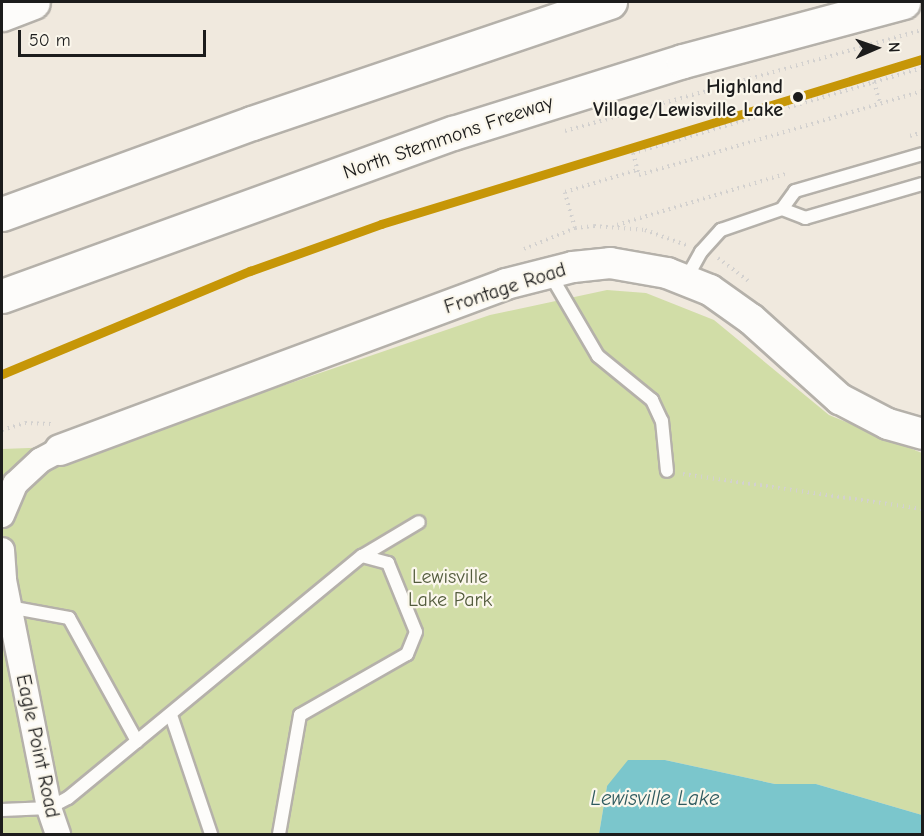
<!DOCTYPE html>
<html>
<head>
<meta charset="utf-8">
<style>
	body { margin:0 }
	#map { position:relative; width:924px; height:836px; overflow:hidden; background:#f0e9de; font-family:"Comic Neue",sans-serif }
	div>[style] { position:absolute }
	.green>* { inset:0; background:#d1dda7 }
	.water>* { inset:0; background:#7bc6cc }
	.path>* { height:4px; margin-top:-2px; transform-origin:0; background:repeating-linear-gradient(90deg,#d3d1cf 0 1.5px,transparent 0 6px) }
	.roads { filter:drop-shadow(2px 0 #b5b1aa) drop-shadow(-2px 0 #b5b1aa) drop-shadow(0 2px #b5b1aa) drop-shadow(0 -2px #b5b1aa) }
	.service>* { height:12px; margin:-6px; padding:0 6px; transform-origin:6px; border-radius:6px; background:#fdfcfa }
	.minor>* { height:24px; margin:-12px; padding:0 12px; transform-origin:12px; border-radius:12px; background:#fdfcfa }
	.tertiary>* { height:30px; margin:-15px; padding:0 15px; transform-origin:15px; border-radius:15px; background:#fdfcfa }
	.secondary>* { height:33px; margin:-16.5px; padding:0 16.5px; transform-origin:16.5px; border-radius:16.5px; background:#fdfcfa }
	.motorway>* { height:33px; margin:-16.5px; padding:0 16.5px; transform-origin:16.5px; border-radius:16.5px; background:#fdfcfa }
	.rail-1>* { height:9px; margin:-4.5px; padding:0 4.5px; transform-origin:4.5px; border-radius:4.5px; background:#c69607 }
	.dots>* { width:16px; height:16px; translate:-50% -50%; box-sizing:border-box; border:3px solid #fbf7ec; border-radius:50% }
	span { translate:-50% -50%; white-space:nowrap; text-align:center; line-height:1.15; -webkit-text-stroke:4.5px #fbf7ec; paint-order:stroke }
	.stop-label { font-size:20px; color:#1c1c1c; font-weight:700 }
	.right { translate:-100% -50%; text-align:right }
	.street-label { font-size:20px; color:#1c1c1c }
	.park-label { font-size:20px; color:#535c3d }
	.water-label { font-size:21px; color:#2e5a5f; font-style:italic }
	.frame { position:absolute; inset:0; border:3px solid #1c1c1c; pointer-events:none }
	.north { position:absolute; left:846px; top:18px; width:60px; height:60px; -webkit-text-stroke:4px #fbf7ec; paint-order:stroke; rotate:88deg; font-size:16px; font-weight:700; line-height:24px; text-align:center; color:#1c1c1c }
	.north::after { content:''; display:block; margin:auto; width:21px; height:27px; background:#1c1c1c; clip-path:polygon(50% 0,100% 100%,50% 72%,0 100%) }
	.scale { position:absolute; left:18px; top:30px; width:188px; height:27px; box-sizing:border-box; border:3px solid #1c1c1c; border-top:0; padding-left:8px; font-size:18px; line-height:21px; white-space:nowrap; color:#1c1c1c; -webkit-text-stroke:4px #fbf7ec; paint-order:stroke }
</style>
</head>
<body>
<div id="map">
	<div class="green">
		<div style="clip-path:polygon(607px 290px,646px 293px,714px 320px,829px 415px,922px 453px,922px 815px,816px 784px,775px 784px,665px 760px,607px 786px,599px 834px,2px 834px,2px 449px,109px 445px,490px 315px)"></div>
	</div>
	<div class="water">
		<div style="clip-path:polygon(628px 760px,665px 760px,775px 784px,816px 784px,922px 815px,922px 834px,599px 834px,607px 786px)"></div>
	</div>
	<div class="path">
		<div style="left:922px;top:68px;width:301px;rotate:163.6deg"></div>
		<div style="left:633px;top:153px;width:23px;rotate:75deg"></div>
		<div style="left:639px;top:175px;width:295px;rotate:-16.5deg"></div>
		<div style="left:874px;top:82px;width:22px;rotate:74deg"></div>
		<div style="left:565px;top:131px;width:371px;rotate:-15.8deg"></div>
		<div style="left:910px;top:136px;width:13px;rotate:-18deg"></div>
		<div style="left:617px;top:225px;width:176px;rotate:-16.9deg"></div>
		<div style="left:575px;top:228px;width:37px;rotate:-106deg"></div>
		<div style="left:565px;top:192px;width:75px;rotate:-17deg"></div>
		<div style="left:524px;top:249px;width:55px;rotate:-22.4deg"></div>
		<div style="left:575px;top:228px;width:19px;rotate:-6deg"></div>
		<div style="left:594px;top:226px;width:51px;rotate:4.5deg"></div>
		<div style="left:645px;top:230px;width:44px;rotate:20.1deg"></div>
		<div style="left:718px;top:258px;width:40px;rotate:37deg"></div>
		<div style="left:2px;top:430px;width:24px;rotate:-17deg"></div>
		<div style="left:25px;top:423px;width:26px;rotate:2deg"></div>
		<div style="left:683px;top:474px;width:242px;rotate:8.3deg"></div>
	</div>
	<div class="roads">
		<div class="service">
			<div style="left:782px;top:209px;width:25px;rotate:21deg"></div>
			<div style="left:805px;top:218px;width:122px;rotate:-16.2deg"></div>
			<div style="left:550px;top:274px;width:95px;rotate:59.7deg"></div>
			<div style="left:598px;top:356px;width:70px;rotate:39.2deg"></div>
			<div style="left:652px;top:400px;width:23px;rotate:65deg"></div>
			<div style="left:662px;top:421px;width:50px;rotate:84.3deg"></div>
			<div style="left:686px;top:279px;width:31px;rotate:-61deg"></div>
			<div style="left:701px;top:252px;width:30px;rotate:-48deg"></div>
			<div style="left:721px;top:230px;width:65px;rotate:-19deg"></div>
			<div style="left:782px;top:209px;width:22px;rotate:-54deg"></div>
			<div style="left:795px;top:191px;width:132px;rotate:-16.2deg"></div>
			<div style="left:362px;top:556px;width:66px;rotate:-30.8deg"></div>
			<div style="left:9px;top:607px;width:61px;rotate:10.4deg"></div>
			<div style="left:69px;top:618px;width:141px;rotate:61.1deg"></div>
			<div style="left:171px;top:715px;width:126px;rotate:71.4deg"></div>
			<div style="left:2px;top:810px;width:47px;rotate:-2.4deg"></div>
			<div style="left:49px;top:808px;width:21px;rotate:-28deg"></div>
			<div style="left:68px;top:798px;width:381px;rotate:-39.5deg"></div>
			<div style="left:362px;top:556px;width:27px;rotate:15deg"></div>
			<div style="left:388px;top:563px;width:74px;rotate:67.9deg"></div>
			<div style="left:416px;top:632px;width:24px;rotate:112deg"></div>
			<div style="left:407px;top:654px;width:123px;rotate:150.3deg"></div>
			<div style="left:300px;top:715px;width:121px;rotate:100deg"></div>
		</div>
		<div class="minor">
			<div style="left:2px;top:515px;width:34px;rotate:-67deg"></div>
			<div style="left:15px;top:484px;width:35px;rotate:-43deg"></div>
			<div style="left:41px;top:460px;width:21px;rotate:-28deg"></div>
			<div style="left:2px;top:550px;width:30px;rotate:86deg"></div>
			<div style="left:4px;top:580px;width:232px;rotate:78.8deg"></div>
			<div style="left:49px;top:808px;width:28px;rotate:71deg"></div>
		</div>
		<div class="tertiary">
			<div style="left:60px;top:450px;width:476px;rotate:-20.4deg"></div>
			<div style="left:506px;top:284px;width:69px;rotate:-14.2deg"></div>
			<div style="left:573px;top:267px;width:37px;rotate:-6deg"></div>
			<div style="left:610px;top:263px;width:58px;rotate:10deg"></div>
			<div style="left:667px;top:273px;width:46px;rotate:21.6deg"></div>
			<div style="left:710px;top:290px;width:50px;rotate:35.3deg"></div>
			<div style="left:751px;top:319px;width:120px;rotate:42deg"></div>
			<div style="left:840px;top:399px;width:54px;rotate:27.5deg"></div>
			<div style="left:888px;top:424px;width:35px;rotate:16deg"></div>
		</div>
		<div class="secondary">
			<div style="left:2px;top:296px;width:480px;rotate:-19.9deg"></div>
			<div style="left:453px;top:133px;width:241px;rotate:-17.4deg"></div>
			<div style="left:683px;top:61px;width:228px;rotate:-15deg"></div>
		</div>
		<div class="motorway">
			<div style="left:2px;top:14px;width:33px;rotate:-21deg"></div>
			<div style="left:2px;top:214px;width:266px;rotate:-20deg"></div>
			<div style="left:252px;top:123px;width:378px;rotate:-18.7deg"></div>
		</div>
	</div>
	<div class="rail-1">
		<div style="left:2px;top:374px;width:269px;rotate:-22.6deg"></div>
		<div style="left:250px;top:271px;width:139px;rotate:-19.7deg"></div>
		<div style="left:381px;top:224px;width:566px;rotate:-16.96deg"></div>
	</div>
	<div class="dots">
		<div style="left:798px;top:97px;background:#1c1c1c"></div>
	</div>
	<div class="stop-label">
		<span class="right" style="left:783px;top:98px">Highland<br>Village/Lewisville Lake</span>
	</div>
	<div class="street-label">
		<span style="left:448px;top:137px;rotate:-19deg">North Stemmons Freeway</span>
		<span style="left:505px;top:288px;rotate:-18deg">Frontage Road</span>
		<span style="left:38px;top:746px;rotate:78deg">Eagle Point Road</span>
	</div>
	<div class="park-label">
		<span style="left:450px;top:588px">Lewisville<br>Lake Park</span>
	</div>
	<div class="water-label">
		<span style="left:655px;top:798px">Lewisville Lake</span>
	</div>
	<div class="frame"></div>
	<div class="north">N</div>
	<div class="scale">50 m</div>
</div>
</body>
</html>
